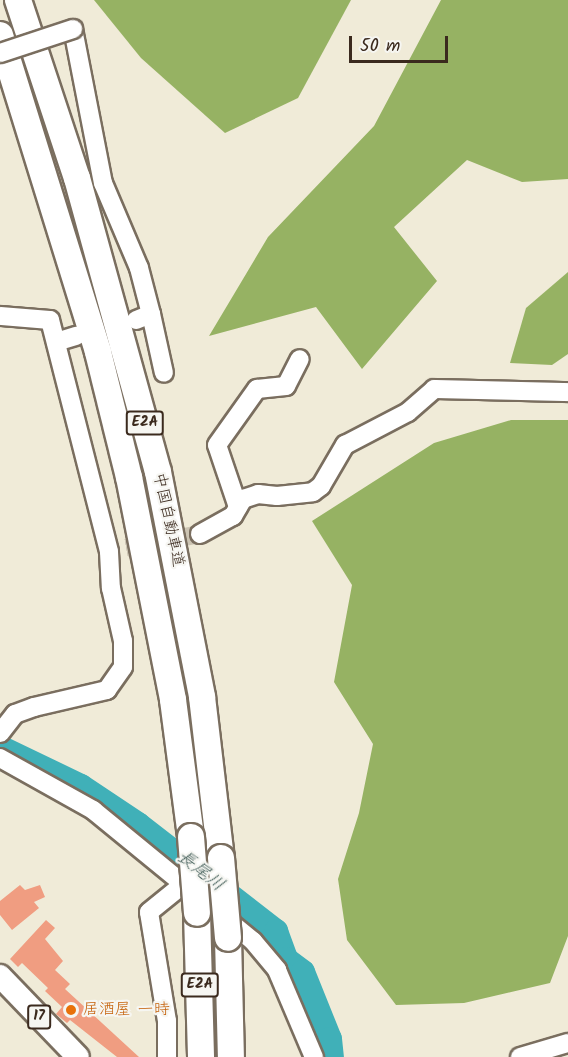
<!DOCTYPE html>
<html>
<head>
<meta charset="utf-8">
<style>
	body { margin:0 }
	#map { position:relative; width:568px; height:1057px; overflow:hidden; background:#f0ebd8; font-family:Kalam,"Klee One",sans-serif }
	div>[style] { position:absolute }
	.forest>* { inset:0; background:#96b263 }
	.river>* { height:24px; margin:-12px; padding:0 12px; transform-origin:12px; border-radius:12px; background:#40b0b8 }
	.building>* { inset:0; background:#f09d81 }
	.minor-tunnel>* { height:18px; margin-top:-9px; transform-origin:0; background:repeating-linear-gradient(90deg,#ccc4b3 0 18px,transparent 0 27px) }
	.roads { filter:drop-shadow(2px 0 #7a6e5f) drop-shadow(-2px 0 #7a6e5f) drop-shadow(0 2px #7a6e5f) drop-shadow(0 -2px #7a6e5f) }
	.minor>* { height:18px; margin:-9px; padding:0 9px; transform-origin:9px; border-radius:9px; background:#fff }
	.major>* { height:22px; margin:-11px; padding:0 11px; transform-origin:11px; border-radius:11px; background:#fff }
	.highway>* { height:26px; margin:-13px; padding:0 13px; transform-origin:13px; border-radius:13px; background:#fff }
	.bridges { filter:drop-shadow(2px 0 #7a6e5f) drop-shadow(-2px 0 #7a6e5f) drop-shadow(0 2px #7a6e5f) drop-shadow(0 -2px #7a6e5f) }
	.minor-bridge>* { height:18px; margin:-9px; padding:0 9px; transform-origin:9px; border-radius:9px; background:#fff }
	.highway-bridge>* { height:26px; margin:-13px; padding:0 13px; transform-origin:13px; border-radius:13px; background:#fff }
	.dots>* { width:16px; height:16px; translate:-50% -50%; box-sizing:border-box; border:3px solid #f6f6f2; border-radius:50% }
	span { translate:-50% -50%; white-space:nowrap; text-align:center; line-height:1.15; -webkit-text-stroke:4.5px #f6f6f2; paint-order:stroke }
	.shield-label span { padding:2px 4px; background:#f6f6f2; border:2px solid; border-radius:4px; -webkit-text-stroke-width:0 }
	.shield-label { font-size:15px; color:#3b2a1e; font-weight:700 }
	.street-label { font-size:16px; color:#3b2a1e }
	.food-label { font-size:16px; color:#c56008 }
	.left { translate:0 -50%; text-align:left }
	.water-label { font-size:18px; color:#3d5954; font-style:italic }
	.scale { position:absolute; left:349px; top:36px; width:99px; height:27px; box-sizing:border-box; border:3px solid #3b2a1e; border-top:0; padding-left:8px; font-size:18px; line-height:21px; white-space:nowrap; color:#3b2a1e; -webkit-text-stroke:4px #f6f6f2; paint-order:stroke }
</style>
</head>
<body>
<div id="map">
	<div class="forest">
		<div style="clip-path:polygon(94px 0,351px 0,298px 98px,225px 133px,141px 58px)"></div>
		<div style="clip-path:polygon(441px 0,568px 0,568px 179px,522px 182px,467px 160px,394px 227px,437px 281px,362px 369px,316px 307px,209px 336px,268px 237px,374px 126px)"></div>
		<div style="clip-path:polygon(568px 272px,568px 354px,552px 365px,510px 363px,526px 308px)"></div>
		<div style="clip-path:polygon(511px 420px,568px 420px,568px 936px,550px 983px,464px 1003px,396px 1005px,347px 940px,338px 879px,359px 813px,373px 744px,334px 682px,352px 585px,312px 521px,434px 443px)"></div>
	</div>
	<div class="river">
		<div style="left:0;top:747px;width:90px;rotate:25.7deg"></div>
		<div style="left:81px;top:786px;width:69px;rotate:33.7deg"></div>
		<div style="left:138px;top:824px;width:175px;rotate:37.8deg"></div>
		<div style="left:276px;top:931px;width:30px;rotate:70deg"></div>
		<div style="left:286px;top:959px;width:21px;rotate:37deg"></div>
		<div style="left:303px;top:972px;width:72px;rotate:68.1deg"></div>
		<div style="left:330px;top:1039px;width:18px;rotate:84deg"></div>
	</div>
	<div class="building">
		<div style="clip-path:polygon(20px 885px,25px 890px,40px 885px,45px 897px,34px 902px,39px 908px,12px 930px,0 915px,0 901px)"></div>
		<div style="clip-path:polygon(46px 920px,55px 928px,45px 939px,63px 961px,55px 970px,70px 984px,65px 989px,139px 1057px,117px 1057px,70px 1020px,67px 1023px,56px 1014px,62px 1007px,45px 991px,48px 988px,22px 963px,18px 967px,10px 959px)"></div>
	</div>
	<div class="minor-tunnel">
		<div style="left:126px;top:548px;width:75px;rotate:-10.7deg"></div>
	</div>
	<div class="roads">
		<div class="minor">
			<div style="left:73px;top:29px;width:157px;rotate:79deg"></div>
			<div style="left:103px;top:183px;width:92px;rotate:67deg"></div>
			<div style="left:139px;top:268px;width:48px;rotate:75.4deg"></div>
			<div style="left:151px;top:314px;width:16px;rotate:158deg"></div>
			<div style="left:151px;top:314px;width:60px;rotate:77.6deg"></div>
			<div style="left:0;top:316px;width:50px;rotate:4.6deg"></div>
			<div style="left:50px;top:320px;width:239px;rotate:75.7deg"></div>
			<div style="left:109px;top:552px;width:36px;rotate:87deg"></div>
			<div style="left:111px;top:588px;width:54px;rotate:77.2deg"></div>
			<div style="left:123px;top:641px;width:26px;rotate:90deg"></div>
			<div style="left:123px;top:667px;width:28px;rotate:125deg"></div>
			<div style="left:107px;top:690px;width:75px;rotate:166.9deg"></div>
			<div style="left:34px;top:707px;width:20px;rotate:160deg"></div>
			<div style="left:15px;top:714px;width:24px;rotate:128deg"></div>
			<div style="left:56px;top:342px;width:21px;rotate:-17deg"></div>
			<div style="left:238px;top:507px;width:65px;rotate:-108.7deg"></div>
			<div style="left:217px;top:445px;width:69px;rotate:-54.5deg"></div>
			<div style="left:257px;top:389px;width:29px;rotate:-6deg"></div>
			<div style="left:286px;top:386px;width:30px;rotate:-63deg"></div>
			<div style="left:200px;top:534px;width:38px;rotate:-29deg"></div>
			<div style="left:233px;top:516px;width:20px;rotate:-60deg"></div>
			<div style="left:243px;top:499px;width:16px;rotate:-18deg"></div>
			<div style="left:258px;top:494px;width:19px;rotate:6deg"></div>
			<div style="left:277px;top:496px;width:36px;rotate:-6deg"></div>
			<div style="left:313px;top:492px;width:10px;rotate:-37deg"></div>
			<div style="left:321px;top:486px;width:48px;rotate:-59.7deg"></div>
			<div style="left:345px;top:445px;width:71px;rotate:-27.6deg"></div>
			<div style="left:408px;top:412px;width:35px;rotate:-41deg"></div>
			<div style="left:434px;top:389px;width:134px;rotate:1.3deg"></div>
			<div style="left:0;top:758px;width:107px;rotate:29.2deg"></div>
			<div style="left:93px;top:810px;width:207px;rotate:39.3deg"></div>
			<div style="left:253px;top:941px;width:38px;rotate:50deg"></div>
			<div style="left:277px;top:970px;width:95px;rotate:67deg"></div>
			<div style="left:167px;top:1057px;width:36px;rotate:-90deg"></div>
			<div style="left:167px;top:1021px;width:110px;rotate:-99.4deg"></div>
			<div style="left:149px;top:912px;width:46px;rotate:-38.9deg"></div>
			<div style="left:520px;top:1057px;width:50px;rotate:-16.3deg"></div>
		</div>
		<div class="major">
			<div style="left:0;top:976px;width:112px;rotate:46.1deg"></div>
		</div>
		<div class="highway">
			<div style="left:18px;top:0;width:188px;rotate:71.7deg"></div>
			<div style="left:77px;top:178px;width:305px;rotate:74.6deg"></div>
			<div style="left:158px;top:472px;width:229px;rotate:78.9deg"></div>
			<div style="left:202px;top:697px;width:162px;rotate:83.3deg"></div>
			<div style="left:0;top:35px;width:332px;rotate:72.8deg"></div>
			<div style="left:98px;top:352px;width:129px;rotate:76.1deg"></div>
			<div style="left:129px;top:477px;width:227px;rotate:78.8deg"></div>
			<div style="left:173px;top:700px;width:138px;rotate:82.5deg"></div>
			<div style="left:197px;top:913px;width:144px;rotate:88.4deg"></div>
			<div style="left:228px;top:938px;width:119px;rotate:88.6deg"></div>
		</div>
	</div>
	<div class="bridges">
		<div class="minor-bridge">
			<div style="left:0;top:53px;width:77px;rotate:-18.2deg"></div>
		</div>
		<div class="highway-bridge">
			<div style="left:191px;top:837px;width:76px;rotate:85.5deg"></div>
			<div style="left:221px;top:858px;width:80px;rotate:85deg"></div>
		</div>
	</div>
	<div class="dots">
		<div style="left:71px;top:1010px;background:#e8710a"></div>
	</div>
	<div class="shield-label">
		<span style="left:145px;top:423px">E2A</span>
		<span style="left:200px;top:985px">E2A</span>
		<span style="left:39px;top:1017px">17</span>
	</div>
	<div class="street-label">
		<span style="left:168px;top:520px;rotate:78deg">中国自動車道</span>
	</div>
	<div class="food-label">
		<span class="left" style="left:83px;top:1010px">居酒屋 一時</span>
	</div>
	<div class="water-label">
		<span style="left:200px;top:872px;rotate:38deg">長尾川</span>
	</div>
	<div class="scale">50 m</div>
</div>
</body>
</html>
